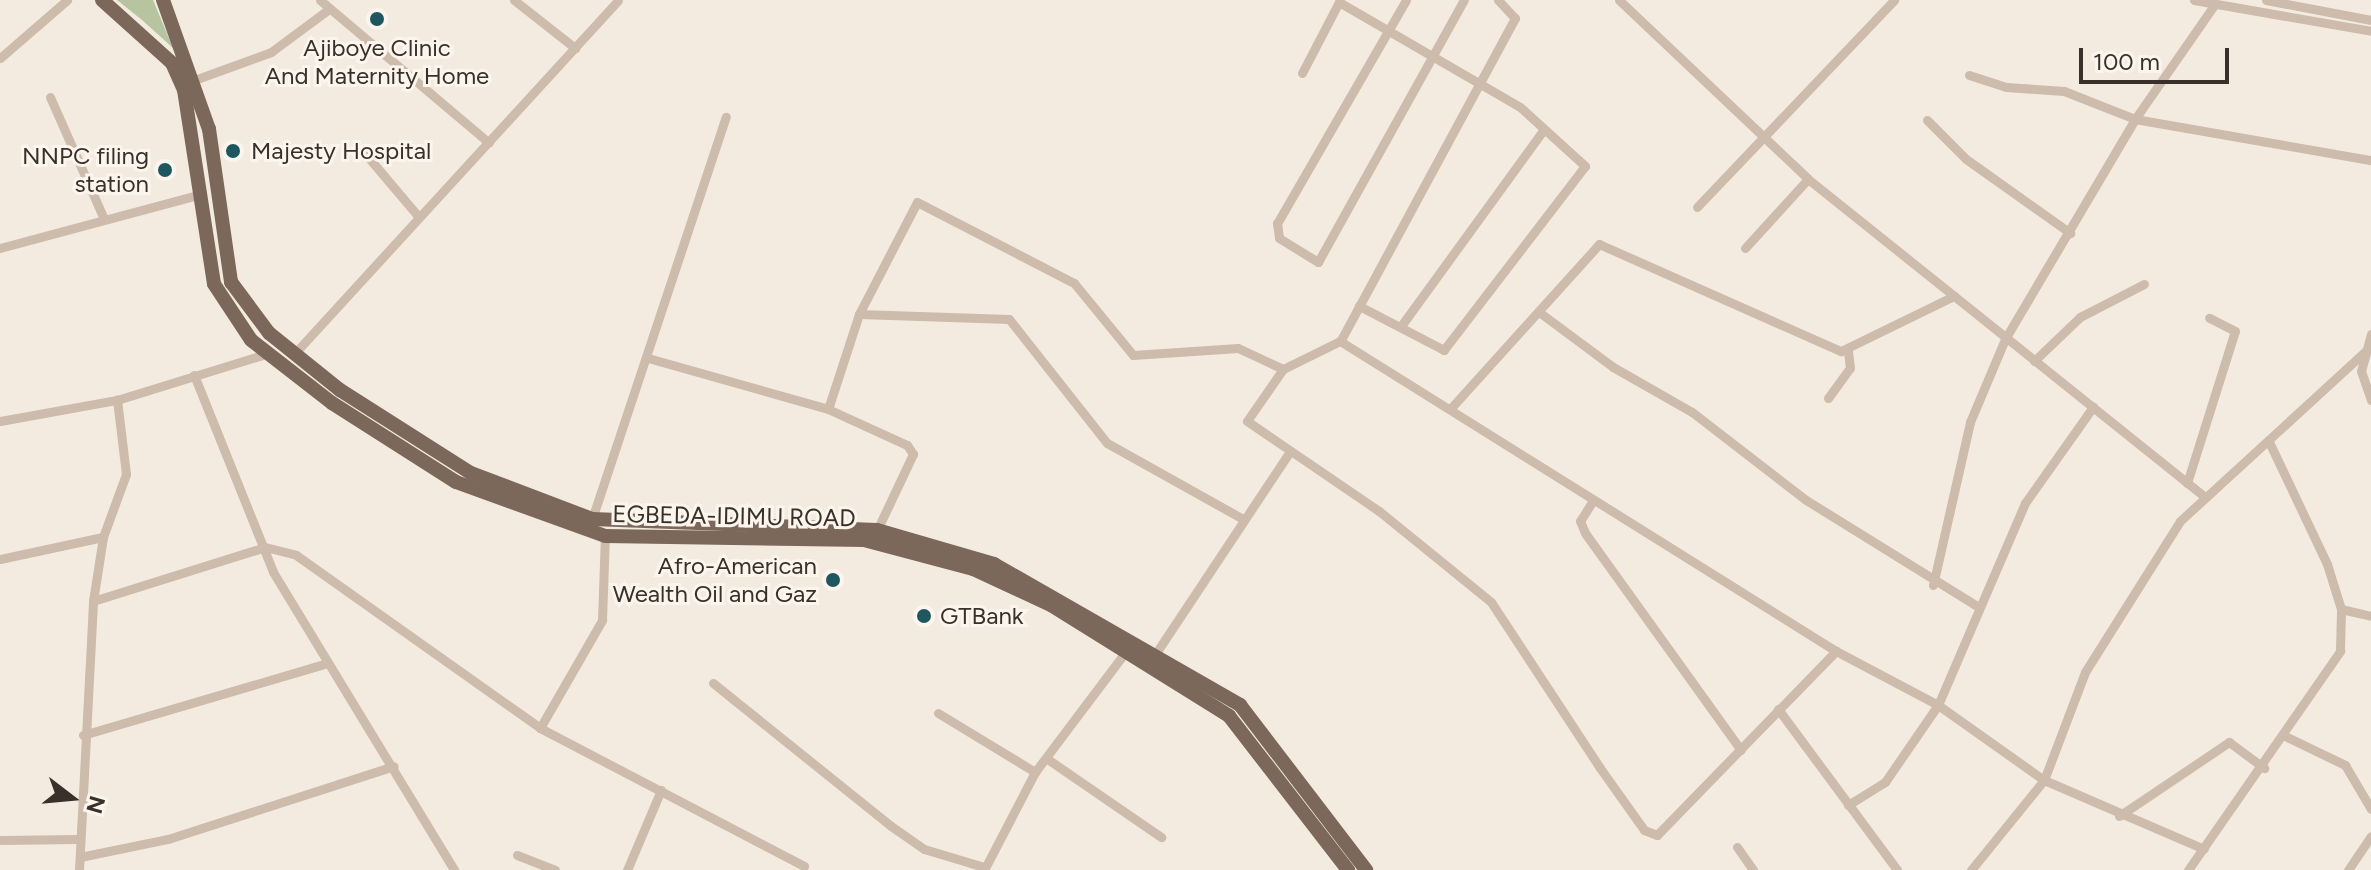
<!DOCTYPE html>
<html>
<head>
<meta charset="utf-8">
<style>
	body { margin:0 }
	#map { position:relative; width:2371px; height:870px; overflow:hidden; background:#f4ebe0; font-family:Figtree,sans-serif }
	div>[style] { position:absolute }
	.green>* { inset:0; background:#b6c49f }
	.minor>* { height:9px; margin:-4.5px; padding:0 4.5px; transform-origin:4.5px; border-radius:4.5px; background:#cdbbab }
	.primary>* { height:14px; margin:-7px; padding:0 7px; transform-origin:7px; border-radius:7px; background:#7c675b }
	.dots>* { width:22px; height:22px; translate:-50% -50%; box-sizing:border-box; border:4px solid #fbf5ed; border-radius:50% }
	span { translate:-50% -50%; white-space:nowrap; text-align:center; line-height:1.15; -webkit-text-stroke:6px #fbf5ed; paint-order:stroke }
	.poi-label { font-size:24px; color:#3a302a }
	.left { translate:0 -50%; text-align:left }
	.right { translate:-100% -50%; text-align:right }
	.street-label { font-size:24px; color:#3a302a }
	.north { position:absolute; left:32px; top:758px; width:80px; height:80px; -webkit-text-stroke:6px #fbf5ed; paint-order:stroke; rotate:106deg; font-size:22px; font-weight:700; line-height:32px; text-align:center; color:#3a302a }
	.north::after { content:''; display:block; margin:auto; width:28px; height:36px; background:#3a302a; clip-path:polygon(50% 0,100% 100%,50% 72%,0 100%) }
	.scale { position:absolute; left:2079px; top:48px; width:150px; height:36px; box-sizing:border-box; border:4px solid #3a302a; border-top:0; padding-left:10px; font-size:24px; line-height:28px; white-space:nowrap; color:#3a302a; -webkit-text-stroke:6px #fbf5ed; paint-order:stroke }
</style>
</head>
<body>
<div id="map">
	<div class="green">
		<div style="clip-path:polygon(117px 0,153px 0,173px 48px,142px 20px)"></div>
	</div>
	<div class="minor">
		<div style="left:320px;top:0;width:221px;rotate:40.2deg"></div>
		<div style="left:514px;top:0;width:78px;rotate:38.2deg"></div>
		<div style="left:1406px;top:0;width:258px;rotate:120deg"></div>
		<div style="left:1277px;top:223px;width:15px;rotate:82deg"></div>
		<div style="left:1279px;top:238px;width:46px;rotate:31.6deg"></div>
		<div style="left:1318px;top:262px;width:300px;rotate:-60.9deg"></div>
		<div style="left:1498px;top:0;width:25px;rotate:47deg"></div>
		<div style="left:1515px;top:18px;width:367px;rotate:118.4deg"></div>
		<div style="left:1340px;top:341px;width:64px;rotate:153.8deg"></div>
		<div style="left:1283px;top:369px;width:63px;rotate:124.7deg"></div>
		<div style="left:1247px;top:421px;width:160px;rotate:34.3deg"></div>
		<div style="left:1379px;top:511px;width:144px;rotate:39.1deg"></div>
		<div style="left:1491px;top:602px;width:199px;rotate:56.7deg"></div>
		<div style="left:1600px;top:768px;width:76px;rotate:54.6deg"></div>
		<div style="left:1644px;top:830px;width:14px;rotate:21deg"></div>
		<div style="left:1657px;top:835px;width:257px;rotate:-45.8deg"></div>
		<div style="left:1619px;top:0;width:260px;rotate:43.4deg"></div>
		<div style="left:1808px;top:179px;width:509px;rotate:38.69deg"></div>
		<div style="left:2194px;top:0;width:180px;rotate:9.9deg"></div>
		<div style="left:2266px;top:0;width:107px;rotate:10.8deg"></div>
		<div style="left:1339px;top:2px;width:209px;rotate:30.1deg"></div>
		<div style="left:1520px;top:107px;width:88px;rotate:42.2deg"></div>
		<div style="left:1585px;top:166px;width:232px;rotate:127.5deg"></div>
		<div style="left:1444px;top:350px;width:96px;rotate:-152.6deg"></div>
		<div style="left:0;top:58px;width:89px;rotate:-40.9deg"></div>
		<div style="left:1302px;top:73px;width:82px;rotate:-62.5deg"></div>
		<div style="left:1969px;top:75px;width:39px;rotate:18deg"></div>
		<div style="left:2006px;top:87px;width:58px;rotate:3.9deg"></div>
		<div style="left:2064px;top:91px;width:76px;rotate:21.5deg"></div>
		<div style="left:2135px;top:119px;width:240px;rotate:9.9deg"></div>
		<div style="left:197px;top:79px;width:79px;rotate:-20deg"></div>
		<div style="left:271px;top:52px;width:72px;rotate:-36.6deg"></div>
		<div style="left:50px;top:97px;width:133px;rotate:66.1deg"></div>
		<div style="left:1927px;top:120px;width:55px;rotate:45deg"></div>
		<div style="left:1966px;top:159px;width:128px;rotate:35.4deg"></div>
		<div style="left:363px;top:151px;width:85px;rotate:49.8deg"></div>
		<div style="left:1697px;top:207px;width:286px;rotate:-46.4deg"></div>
		<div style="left:0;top:248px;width:209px;rotate:-15deg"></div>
		<div style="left:1745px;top:248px;width:93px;rotate:-47.6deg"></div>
		<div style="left:1539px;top:312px;width:92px;rotate:36.6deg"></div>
		<div style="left:1613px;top:367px;width:91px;rotate:29.7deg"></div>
		<div style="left:1692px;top:412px;width:144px;rotate:37.7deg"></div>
		<div style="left:1806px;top:500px;width:201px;rotate:31.8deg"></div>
		<div style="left:859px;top:314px;width:150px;rotate:1.9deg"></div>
		<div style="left:1009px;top:319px;width:158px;rotate:51.7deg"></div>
		<div style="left:1107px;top:443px;width:154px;rotate:29.2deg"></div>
		<div style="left:1401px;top:326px;width:243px;rotate:-54deg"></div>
		<div style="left:2371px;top:334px;width:38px;rotate:105deg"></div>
		<div style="left:2361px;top:371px;width:31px;rotate:71deg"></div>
		<div style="left:1340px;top:341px;width:585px;rotate:32.01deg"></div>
		<div style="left:1836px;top:651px;width:115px;rotate:27.9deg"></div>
		<div style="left:1938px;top:705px;width:130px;rotate:35.3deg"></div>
		<div style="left:2044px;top:780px;width:174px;rotate:23.3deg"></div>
		<div style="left:295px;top:353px;width:478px;rotate:-47.5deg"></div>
		<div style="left:648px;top:358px;width:187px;rotate:15.8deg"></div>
		<div style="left:828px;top:409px;width:87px;rotate:24.5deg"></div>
		<div style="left:907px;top:445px;width:11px;rotate:56deg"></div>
		<div style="left:913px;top:454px;width:84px;rotate:115.3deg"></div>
		<div style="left:2034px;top:361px;width:64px;rotate:-43.7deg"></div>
		<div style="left:2080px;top:317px;width:72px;rotate:-27.3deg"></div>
		<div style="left:194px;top:375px;width:212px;rotate:68.1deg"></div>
		<div style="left:273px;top:572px;width:349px;rotate:58.7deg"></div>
		<div style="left:1828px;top:398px;width:37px;rotate:-54deg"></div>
		<div style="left:1850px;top:368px;width:17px;rotate:-97deg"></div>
		<div style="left:1451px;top:408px;width:221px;rotate:-47.9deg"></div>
		<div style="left:1599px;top:244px;width:265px;rotate:23.9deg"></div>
		<div style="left:1841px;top:351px;width:126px;rotate:-26deg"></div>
		<div style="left:828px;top:409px;width:100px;rotate:-71.9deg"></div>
		<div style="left:859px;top:314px;width:126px;rotate:-62.6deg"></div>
		<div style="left:917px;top:202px;width:177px;rotate:27.3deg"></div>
		<div style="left:1074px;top:283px;width:93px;rotate:50.7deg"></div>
		<div style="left:1133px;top:355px;width:105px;rotate:-3.8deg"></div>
		<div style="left:1238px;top:348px;width:50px;rotate:25deg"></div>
		<div style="left:0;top:421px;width:119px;rotate:-10.2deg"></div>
		<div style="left:117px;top:400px;width:156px;rotate:-17.2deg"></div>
		<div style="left:2187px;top:483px;width:159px;rotate:-72.5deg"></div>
		<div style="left:2235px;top:331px;width:29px;rotate:-153deg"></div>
		<div style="left:1592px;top:502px;width:22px;rotate:122deg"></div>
		<div style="left:1580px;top:521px;width:13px;rotate:67deg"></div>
		<div style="left:1585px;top:533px;width:267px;rotate:54.3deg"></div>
		<div style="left:592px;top:519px;width:424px;rotate:-71.6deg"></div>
		<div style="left:0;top:559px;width:105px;rotate:-12.1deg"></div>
		<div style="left:1933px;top:585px;width:167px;rotate:-77.2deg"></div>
		<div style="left:1970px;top:422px;width:90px;rotate:-67.1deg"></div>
		<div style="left:2005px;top:339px;width:256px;rotate:-59.4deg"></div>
		<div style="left:2135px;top:119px;width:140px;rotate:-55.2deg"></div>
		<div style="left:93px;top:601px;width:180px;rotate:-17.4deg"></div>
		<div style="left:265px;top:547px;width:32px;rotate:14deg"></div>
		<div style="left:296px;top:555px;width:299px;rotate:35.3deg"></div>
		<div style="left:540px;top:728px;width:298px;rotate:27.6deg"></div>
		<div style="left:2341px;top:609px;width:31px;rotate:13deg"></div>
		<div style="left:1156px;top:653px;width:242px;rotate:-56.4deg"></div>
		<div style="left:713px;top:683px;width:228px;rotate:38.8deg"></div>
		<div style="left:891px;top:826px;width:40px;rotate:34.9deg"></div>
		<div style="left:924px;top:849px;width:63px;rotate:16.7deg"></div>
		<div style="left:1778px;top:709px;width:200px;rotate:53.5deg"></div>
		<div style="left:938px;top:713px;width:114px;rotate:31.3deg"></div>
		<div style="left:540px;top:728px;width:125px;rotate:-60.1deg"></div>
		<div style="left:602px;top:620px;width:84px;rotate:-88deg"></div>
		<div style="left:83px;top:735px;width:251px;rotate:-16.4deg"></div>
		<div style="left:2285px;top:736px;width:67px;rotate:25.8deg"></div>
		<div style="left:2345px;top:765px;width:51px;rotate:59.4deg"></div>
		<div style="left:1046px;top:758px;width:140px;rotate:34.5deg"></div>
		<div style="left:1848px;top:805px;width:44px;rotate:-31.9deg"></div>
		<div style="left:1885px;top:782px;width:93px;rotate:-55.5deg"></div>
		<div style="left:1938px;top:705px;width:220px;rotate:-66.7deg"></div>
		<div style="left:2025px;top:503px;width:118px;rotate:-54.7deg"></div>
		<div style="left:2119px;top:816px;width:133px;rotate:-33.9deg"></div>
		<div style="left:2229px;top:742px;width:44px;rotate:36.6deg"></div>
		<div style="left:0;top:840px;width:79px;rotate:-0.7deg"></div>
		<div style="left:1737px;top:847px;width:28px;rotate:55deg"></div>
		<div style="left:517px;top:855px;width:41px;rotate:21.5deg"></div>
		<div style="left:80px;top:857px;width:90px;rotate:-11.6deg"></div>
		<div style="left:168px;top:839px;width:237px;rotate:-17.9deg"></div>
		<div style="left:79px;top:870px;width:269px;rotate:-87deg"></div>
		<div style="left:93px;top:601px;width:65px;rotate:-81.1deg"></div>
		<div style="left:103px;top:537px;width:67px;rotate:-69.9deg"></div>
		<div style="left:126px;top:474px;width:75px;rotate:-96.9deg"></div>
		<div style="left:627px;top:870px;width:87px;rotate:-67deg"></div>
		<div style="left:984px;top:870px;width:110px;rotate:-62.5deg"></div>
		<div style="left:1035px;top:772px;width:153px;rotate:-53deg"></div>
		<div style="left:1971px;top:870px;width:116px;rotate:-51deg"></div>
		<div style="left:2044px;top:780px;width:116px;rotate:-69.2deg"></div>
		<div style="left:2085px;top:672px;width:178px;rotate:-57.8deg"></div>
		<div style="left:2180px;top:521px;width:259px;rotate:-42.5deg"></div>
		<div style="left:2188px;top:870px;width:267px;rotate:-55.2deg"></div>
		<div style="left:2340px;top:651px;width:42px;rotate:-88.6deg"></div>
		<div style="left:2341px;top:609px;width:47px;rotate:-107.3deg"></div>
		<div style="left:2327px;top:564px;width:135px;rotate:-115.4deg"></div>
		<div style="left:2348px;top:870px;width:41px;rotate:-55.9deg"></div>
	</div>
	<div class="primary">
		<div style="left:102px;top:0;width:94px;rotate:42deg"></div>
		<div style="left:172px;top:63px;width:30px;rotate:66deg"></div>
		<div style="left:184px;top:90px;width:196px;rotate:81.2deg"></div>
		<div style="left:214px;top:284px;width:67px;rotate:56.5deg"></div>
		<div style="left:251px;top:340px;width:103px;rotate:37.9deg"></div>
		<div style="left:332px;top:403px;width:147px;rotate:32.5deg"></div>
		<div style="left:456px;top:482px;width:158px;rotate:19.9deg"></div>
		<div style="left:605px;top:536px;width:259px;rotate:0.9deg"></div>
		<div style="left:864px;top:540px;width:113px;rotate:14.9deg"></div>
		<div style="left:973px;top:569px;width:86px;rotate:24.8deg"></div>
		<div style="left:1051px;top:605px;width:210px;rotate:31.9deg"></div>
		<div style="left:1229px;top:716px;width:195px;rotate:52.3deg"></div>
		<div style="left:163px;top:0;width:137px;rotate:70.4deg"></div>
		<div style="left:209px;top:129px;width:155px;rotate:81.8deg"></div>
		<div style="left:231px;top:282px;width:64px;rotate:53.3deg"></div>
		<div style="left:269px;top:333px;width:91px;rotate:38.8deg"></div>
		<div style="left:340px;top:390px;width:155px;rotate:32.4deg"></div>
		<div style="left:471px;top:473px;width:129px;rotate:20.8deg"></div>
		<div style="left:592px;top:519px;width:285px;rotate:2.2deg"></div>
		<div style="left:877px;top:530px;width:122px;rotate:16.2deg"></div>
		<div style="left:994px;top:564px;width:284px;rotate:29.8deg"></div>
		<div style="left:1240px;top:705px;width:208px;rotate:52.6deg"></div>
	</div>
	<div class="dots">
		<div style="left:377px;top:19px;background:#1e575d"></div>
		<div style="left:233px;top:151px;background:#1e575d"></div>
		<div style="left:165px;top:170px;background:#1e575d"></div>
		<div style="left:833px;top:580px;background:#1e575d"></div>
		<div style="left:924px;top:616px;background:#1e575d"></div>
	</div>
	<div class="poi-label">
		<span style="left:377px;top:62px">Ajiboye Clinic<br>And Maternity Home</span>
		<span class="left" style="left:251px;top:151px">Majesty Hospital</span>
		<span class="right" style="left:149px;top:170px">NNPC filing<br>station</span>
		<span class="right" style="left:817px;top:580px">Afro-American<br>Wealth Oil and Gaz</span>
		<span class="left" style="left:940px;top:616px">GTBank</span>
	</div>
	<div class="street-label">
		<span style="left:734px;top:516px;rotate:1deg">EGBEDA-IDIMU ROAD</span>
	</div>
	<div class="north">N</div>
	<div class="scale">100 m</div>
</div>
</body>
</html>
